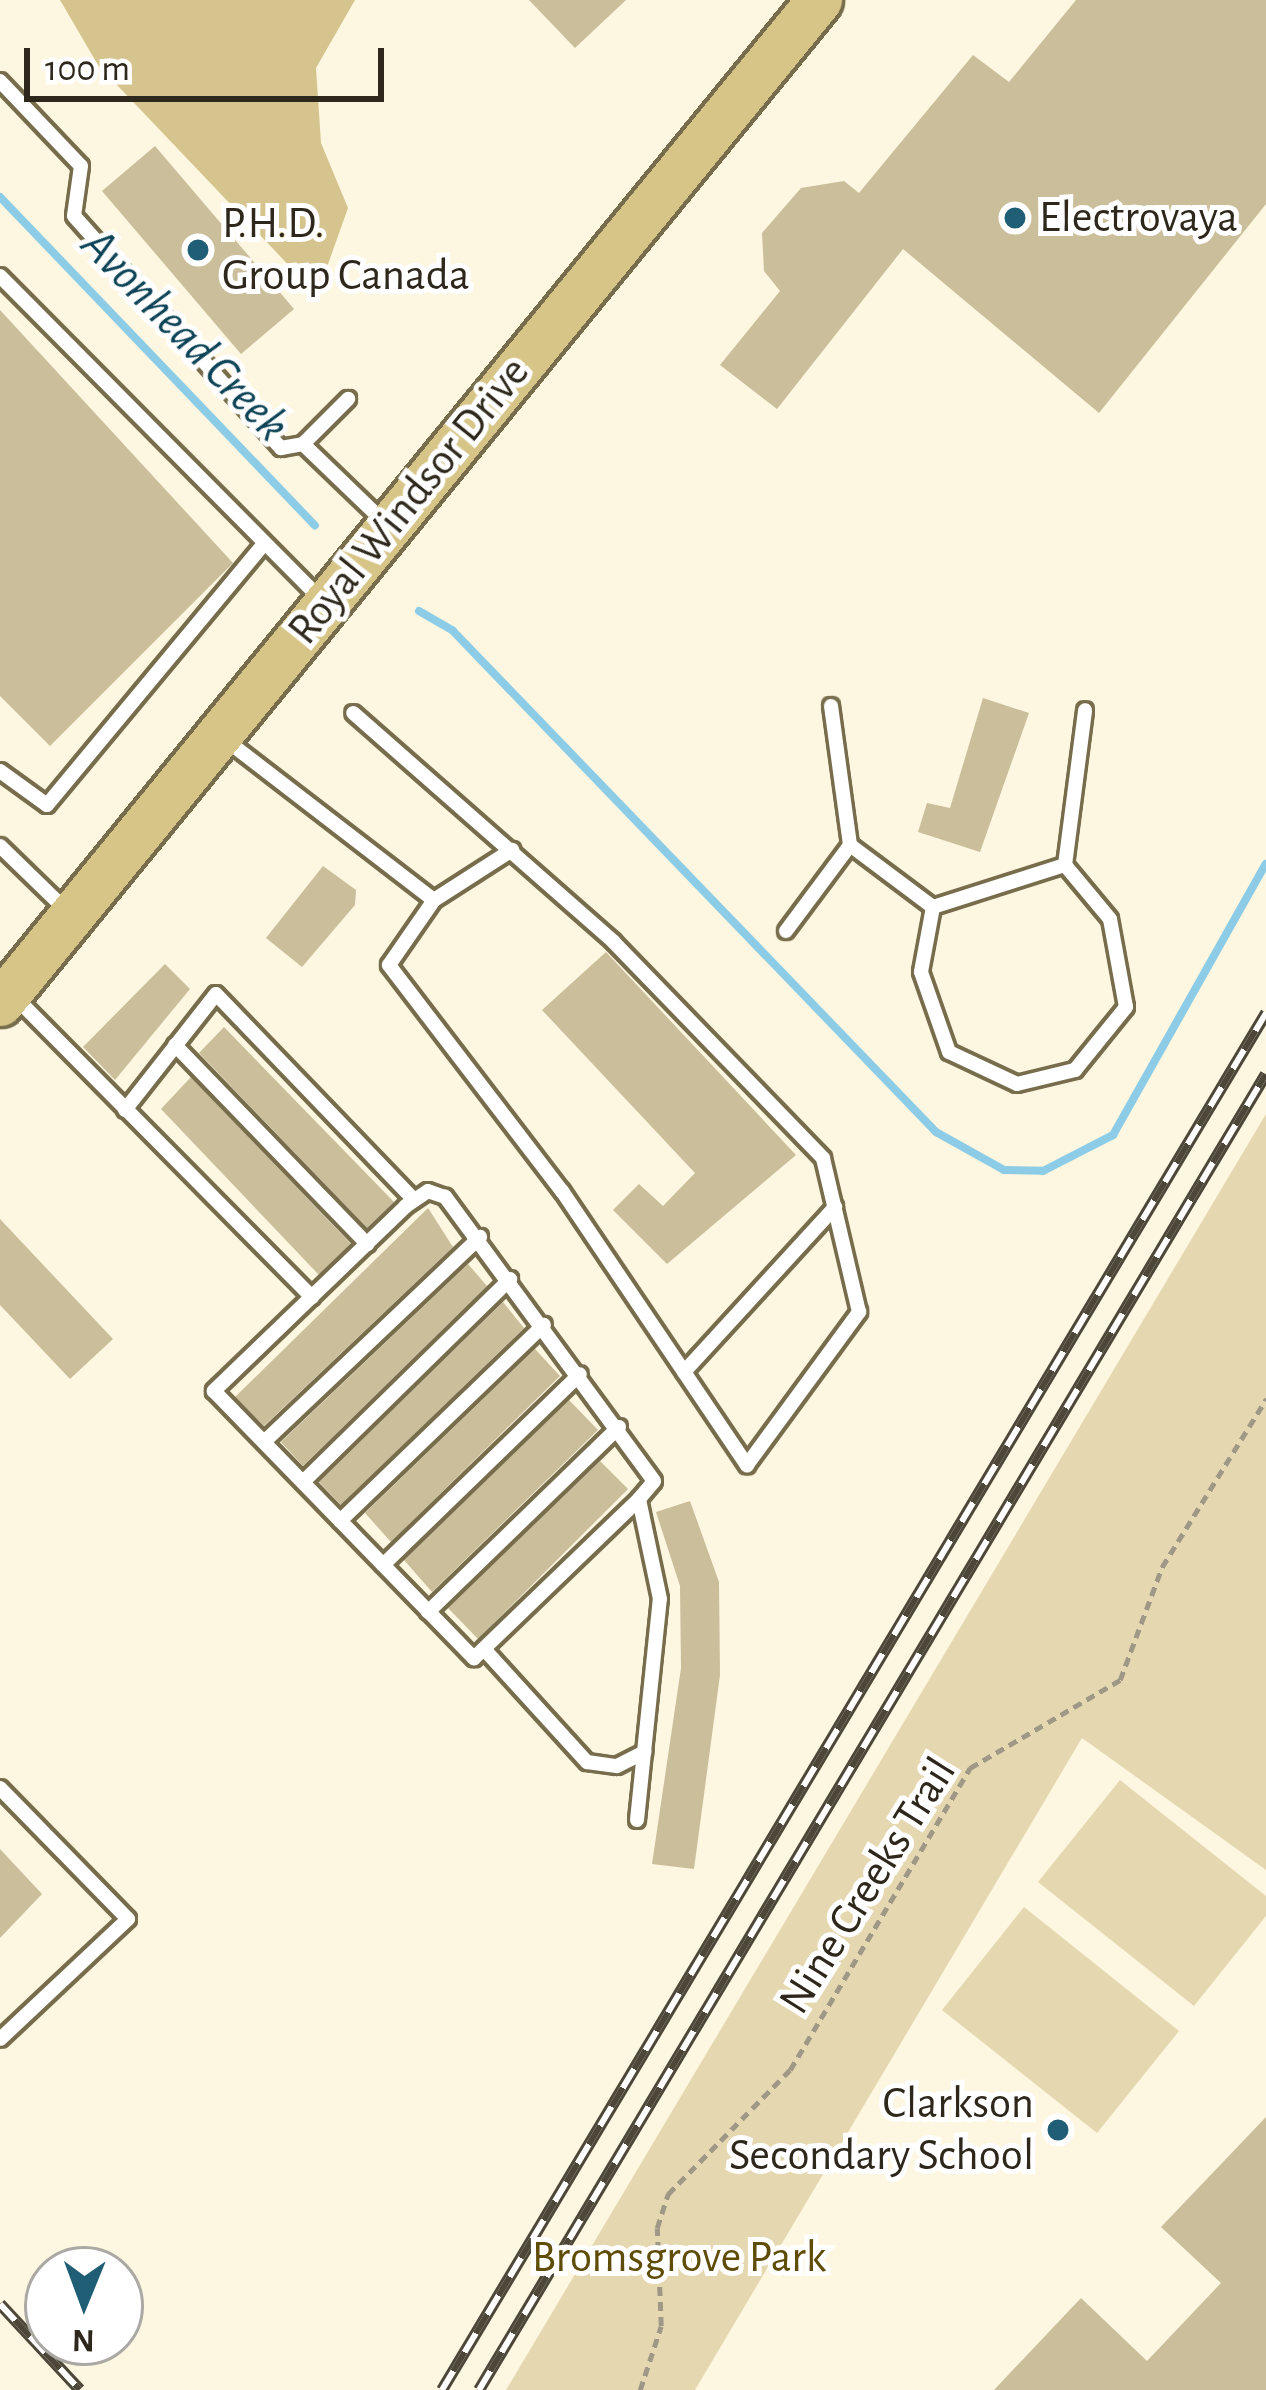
<!DOCTYPE html>
<html>
<head>
<meta charset="utf-8">
<style>
	body { margin:0 }
	#map { position:relative; width:1266px; height:2390px; overflow:hidden; background:#fdf6e0; font-family:"Alegreya Sans",sans-serif }
	div>[style] { position:absolute }
	.green>* { inset:0; background:#e5d8b1 }
	.forest>* { inset:0; background:#d5c48d }
	.stream>* { height:8px; margin:-4px; padding:0 4px; transform-origin:4px; border-radius:4px; background:#8dcce6 }
	.building>* { inset:0; background:#cabe9b }
	.path>* { height:4.5px; margin-top:-2.25px; transform-origin:0; background:repeating-linear-gradient(90deg,#9f9887 0 9px,transparent 0 15px) }
	.roads { filter:drop-shadow(3px 0 #776d4c) drop-shadow(-3px 0 #776d4c) drop-shadow(0 3px #776d4c) drop-shadow(0 -3px #776d4c) }
	.service>* { height:14px; margin:-7px; padding:0 7px; transform-origin:7px; border-radius:7px; background:#fff }
	.primary>* { height:45px; margin:-22.5px; padding:0 22.5px; transform-origin:22.5px; border-radius:22.5px; background:#d7c588 }
	.rail>* { height:12px; margin-top:-6px; transform-origin:0; background:repeating-linear-gradient(90deg,#fff 0 22px,#4c4739 0 44px); box-sizing:border-box; border-block:3px solid #4c4739 }
	.dots>* { width:33px; height:33px; translate:-50% -50%; box-sizing:border-box; border:6px solid #fff; border-radius:50% }
	span { translate:-50% -50%; white-space:nowrap; text-align:center; line-height:1.15; -webkit-text-stroke:10px #fff; paint-order:stroke }
	.poi-label { font-size:45px; color:#2d281b }
	.left { translate:0 -50%; text-align:left }
	.right { translate:-100% -50%; text-align:right }
	.street-label { font-size:45px; color:#2d281b }
	.park-label { font-size:45px; color:#5e4c07 }
	.water-label { font-size:48px; color:#0d4356; font-style:italic }
	.north { position:absolute; left:24px; top:2246px; width:120px; height:120px; box-sizing:border-box; background:#fff; border:3px solid #aba9a4; border-radius:50%; rotate:181deg; font-size:33px; font-weight:700; line-height:48px; text-align:center; color:#2d281b }
	.north::after { content:''; display:block; margin:auto; width:42px; height:54px; background:#205e75; clip-path:polygon(50% 0,100% 100%,50% 72%,0 100%) }
	.scale { position:absolute; left:24px; top:48px; width:360px; height:54px; box-sizing:border-box; border:6px solid #2d281b; border-top:0; padding-left:15px; font-size:36px; line-height:42px; white-space:nowrap; color:#2d281b; -webkit-text-stroke:9px #fff; paint-order:stroke }
</style>
</head>
<body>
<div id="map">
	<div class="green">
		<div style="clip-path:polygon(1266px 1114px,1266px 1870px,1082px 1738px,695px 2390px,506px 2390px)"></div>
		<div style="clip-path:polygon(1120px 1780px,1266px 1896px,1266px 1916px,1194px 2006px,1038px 1882px)"></div>
		<div style="clip-path:polygon(1024px 1907px,1179px 2031px,1097px 2133px,942px 2010px)"></div>
	</div>
	<div class="forest">
		<div style="clip-path:polygon(60px 0,355px 0,316px 68px,321px 143px,348px 208px,317px 295px,98px 65px)"></div>
	</div>
	<div class="stream">
		<div style="left:0;top:197px;width:455px;rotate:46.2deg"></div>
		<div style="left:419px;top:611px;width:39px;rotate:30deg"></div>
		<div style="left:453px;top:631px;width:696px;rotate:46.05deg"></div>
		<div style="left:936px;top:1132px;width:78px;rotate:29.2deg"></div>
		<div style="left:1004px;top:1170px;width:39px;rotate:1deg"></div>
		<div style="left:1043px;top:1171px;width:79px;rotate:-27.2deg"></div>
		<div style="left:1113px;top:1135px;width:311px;rotate:-60.6deg"></div>
	</div>
	<div class="building">
		<div style="clip-path:polygon(529px 0,626px 0,575px 48px)"></div>
		<div style="clip-path:polygon(1076px 0,1266px 0,1266px 204px,1099px 413px,903px 249px,777px 409px,720px 365px,780px 291px,764px 271px,762px 233px,801px 188px,844px 181px,859px 193px,973px 55px,1009px 82px)"></div>
		<div style="clip-path:polygon(155px 146px,294px 309px,241px 354px,102px 191px)"></div>
		<div style="clip-path:polygon(0 310px,233px 563px,50px 746px,0 696px)"></div>
		<div style="clip-path:polygon(983px 698px,1029px 713px,980px 852px,918px 832px,927px 803px,950px 808px)"></div>
		<div style="clip-path:polygon(323px 866px,356px 890px,355px 905px,302px 967px,266px 938px)"></div>
		<div style="clip-path:polygon(606px 952px,796px 1155px,667px 1264px,613px 1210px,639px 1184px,663px 1206px,695px 1173px,542px 1010px)"></div>
		<div style="clip-path:polygon(165px 964px,190px 989px,115px 1080px,83px 1047px)"></div>
		<div style="clip-path:polygon(224px 1027px,394px 1202px,367px 1228px,199px 1053px)"></div>
		<div style="clip-path:polygon(191px 1077px,351px 1244px,319px 1275px,161px 1109px)"></div>
		<div style="clip-path:polygon(428px 1208px,453px 1247px,264px 1426px,235px 1397px)"></div>
		<div style="clip-path:polygon(0 1219px,113px 1339px,70px 1379px,0 1305px)"></div>
		<div style="clip-path:polygon(468px 1264px,487px 1286px,303px 1466px,281px 1442px)"></div>
		<div style="clip-path:polygon(503px 1302px,524px 1328px,341px 1505px,319px 1482px)"></div>
		<div style="clip-path:polygon(535px 1349px,560px 1376px,391px 1542px,365px 1513px)"></div>
		<div style="clip-path:polygon(569px 1400px,598px 1430px,432px 1592px,404px 1560px)"></div>
		<div style="clip-path:polygon(600px 1461px,628px 1489px,478px 1639px,448px 1608px)"></div>
		<div style="clip-path:polygon(690px 1501px,719px 1582px,720px 1675px,694px 1869px,652px 1864px,681px 1668px,680px 1586px,656px 1512px)"></div>
		<div style="clip-path:polygon(0 1849px,42px 1894px,0 1938px)"></div>
		<div style="clip-path:polygon(1266px 2117px,1266px 2390px,994px 2390px,1081px 2298px,1147px 2361px,1221px 2283px,1161px 2227px)"></div>
	</div>
	<div class="path">
		<div style="left:640px;top:2390px;width:67px;rotate:-71.8deg"></div>
		<div style="left:661px;top:2326px;width:98px;rotate:-92.3deg"></div>
		<div style="left:657px;top:2228px;width:36px;rotate:-72deg"></div>
		<div style="left:668px;top:2194px;width:174px;rotate:-45.5deg"></div>
		<div style="left:790px;top:2070px;width:352px;rotate:-59.2deg"></div>
		<div style="left:970px;top:1768px;width:174px;rotate:-30.4deg"></div>
		<div style="left:1120px;top:1680px;width:121px;rotate:-69.6deg"></div>
		<div style="left:1162px;top:1567px;width:198px;rotate:-58.2deg"></div>
	</div>
	<div class="roads">
		<div class="service">
			<div style="left:0;top:81px;width:117px;rotate:46.4deg"></div>
			<div style="left:81px;top:166px;width:50px;rotate:98deg"></div>
			<div style="left:74px;top:216px;width:311px;rotate:48.3deg"></div>
			<div style="left:281px;top:448px;width:22px;rotate:-10deg"></div>
			<div style="left:303px;top:444px;width:111px;rotate:43.9deg"></div>
			<div style="left:0;top:276px;width:455px;rotate:45.2deg"></div>
			<div style="left:303px;top:444px;width:64px;rotate:-45deg"></div>
			<div style="left:831px;top:706px;width:140px;rotate:82.2deg"></div>
			<div style="left:850px;top:845px;width:104px;rotate:36.8deg"></div>
			<div style="left:933px;top:907px;width:66px;rotate:100.5deg"></div>
			<div style="left:921px;top:972px;width:85px;rotate:70.7deg"></div>
			<div style="left:949px;top:1052px;width:75px;rotate:25.2deg"></div>
			<div style="left:1017px;top:1084px;width:60px;rotate:-13.6deg"></div>
			<div style="left:1075px;top:1070px;width:81px;rotate:-51deg"></div>
			<div style="left:1126px;top:1007px;width:89px;rotate:-100.3deg"></div>
			<div style="left:1110px;top:919px;width:70px;rotate:-129.8deg"></div>
			<div style="left:1065px;top:865px;width:156px;rotate:-82.6deg"></div>
			<div style="left:222px;top:737px;width:267px;rotate:37.6deg"></div>
			<div style="left:434px;top:900px;width:79px;rotate:124.7deg"></div>
			<div style="left:389px;top:965px;width:285px;rotate:52.6deg"></div>
			<div style="left:562px;top:1191px;width:331px;rotate:56deg"></div>
			<div style="left:747px;top:1465px;width:190px;rotate:-53.8deg"></div>
			<div style="left:859px;top:1312px;width:158px;rotate:-103.2deg"></div>
			<div style="left:823px;top:1158px;width:301px;rotate:-134.1deg"></div>
			<div style="left:614px;top:942px;width:347px;rotate:-138.7deg"></div>
			<div style="left:0;top:771px;width:58px;rotate:35.9deg"></div>
			<div style="left:47px;top:805px;width:339px;rotate:-50.3deg"></div>
			<div style="left:0;top:846px;width:91px;rotate:44.1deg"></div>
			<div style="left:434px;top:900px;width:93px;rotate:-32.7deg"></div>
			<div style="left:933px;top:907px;width:139px;rotate:-17.7deg"></div>
			<div style="left:786px;top:931px;width:107px;rotate:-53.3deg"></div>
			<div style="left:16px;top:998px;width:421px;rotate:45.3deg"></div>
			<div style="left:175px;top:1045px;width:277px;rotate:46deg"></div>
			<div style="left:125px;top:1110px;width:147px;rotate:-51.9deg"></div>
			<div style="left:216px;top:994px;width:286px;rotate:46.1deg"></div>
			<div style="left:684px;top:1372px;width:224px;rotate:-47.5deg"></div>
			<div style="left:264px;top:1442px;width:298px;rotate:-43.5deg"></div>
			<div style="left:303px;top:1482px;width:290px;rotate:-44.4deg"></div>
			<div style="left:340px;top:1521px;width:283px;rotate:-43.9deg"></div>
			<div style="left:383px;top:1565px;width:274px;rotate:-44.1deg"></div>
			<div style="left:428px;top:1612px;width:266px;rotate:-44.1deg"></div>
			<div style="left:484px;top:1649px;width:153px;rotate:47.7deg"></div>
			<div style="left:587px;top:1762px;width:30px;rotate:8deg"></div>
			<div style="left:617px;top:1766px;width:31px;rotate:-27deg"></div>
			<div style="left:0;top:1788px;width:183px;rotate:45.7deg"></div>
			<div style="left:128px;top:1919px;width:175px;rotate:136.8deg"></div>
			<div style="left:637px;top:1820px;width:222px;rotate:-84.1deg"></div>
			<div style="left:660px;top:1599px;width:102px;rotate:-101.9deg"></div>
			<div style="left:639px;top:1499px;width:23px;rotate:-50deg"></div>
			<div style="left:654px;top:1481px;width:353px;rotate:-126.3deg"></div>
			<div style="left:445px;top:1197px;width:18px;rotate:-161deg"></div>
			<div style="left:428px;top:1191px;width:27px;rotate:146deg"></div>
			<div style="left:406px;top:1206px;width:267px;rotate:136.1deg"></div>
			<div style="left:214px;top:1391px;width:373px;rotate:45.8deg"></div>
			<div style="left:474px;top:1658px;width:229px;rotate:-43.9deg"></div>
		</div>
		<div class="primary">
			<div style="left:0;top:1003px;width:1295px;rotate:-50.77deg"></div>
		</div>
	</div>
	<div class="rail">
		<div style="left:0;top:2304px;width:117px;rotate:47.1deg"></div>
		<div style="left:442px;top:2390px;width:1605px;rotate:-59.1deg"></div>
		<div style="left:479px;top:2390px;width:1533px;rotate:-59.12deg"></div>
	</div>
	<div class="dots">
		<div style="left:1015px;top:218px;background:#205e75"></div>
		<div style="left:198px;top:250px;background:#205e75"></div>
		<div style="left:1058px;top:2130px;background:#205e75"></div>
	</div>
	<div class="poi-label">
		<span class="left" style="left:1039px;top:218px">Electrovaya</span>
		<span class="left" style="left:222px;top:250px">P.H.D.<br>Group Canada</span>
		<span class="right" style="left:1034px;top:2130px">Clarkson<br>Secondary School</span>
	</div>
	<div class="street-label">
		<span style="left:409px;top:501px;rotate:-51deg">Royal Windsor Drive</span>
		<span style="left:868px;top:1886px;rotate:-58deg">Nine Creeks Trail</span>
	</div>
	<div class="park-label">
		<span style="left:679px;top:2258px">Bromsgrove Park</span>
	</div>
	<div class="water-label">
		<span style="left:184px;top:336px;rotate:46deg">Avonhead Creek</span>
	</div>
	<div class="north">N</div>
	<div class="scale">100 m</div>
</div>
</body>
</html>
